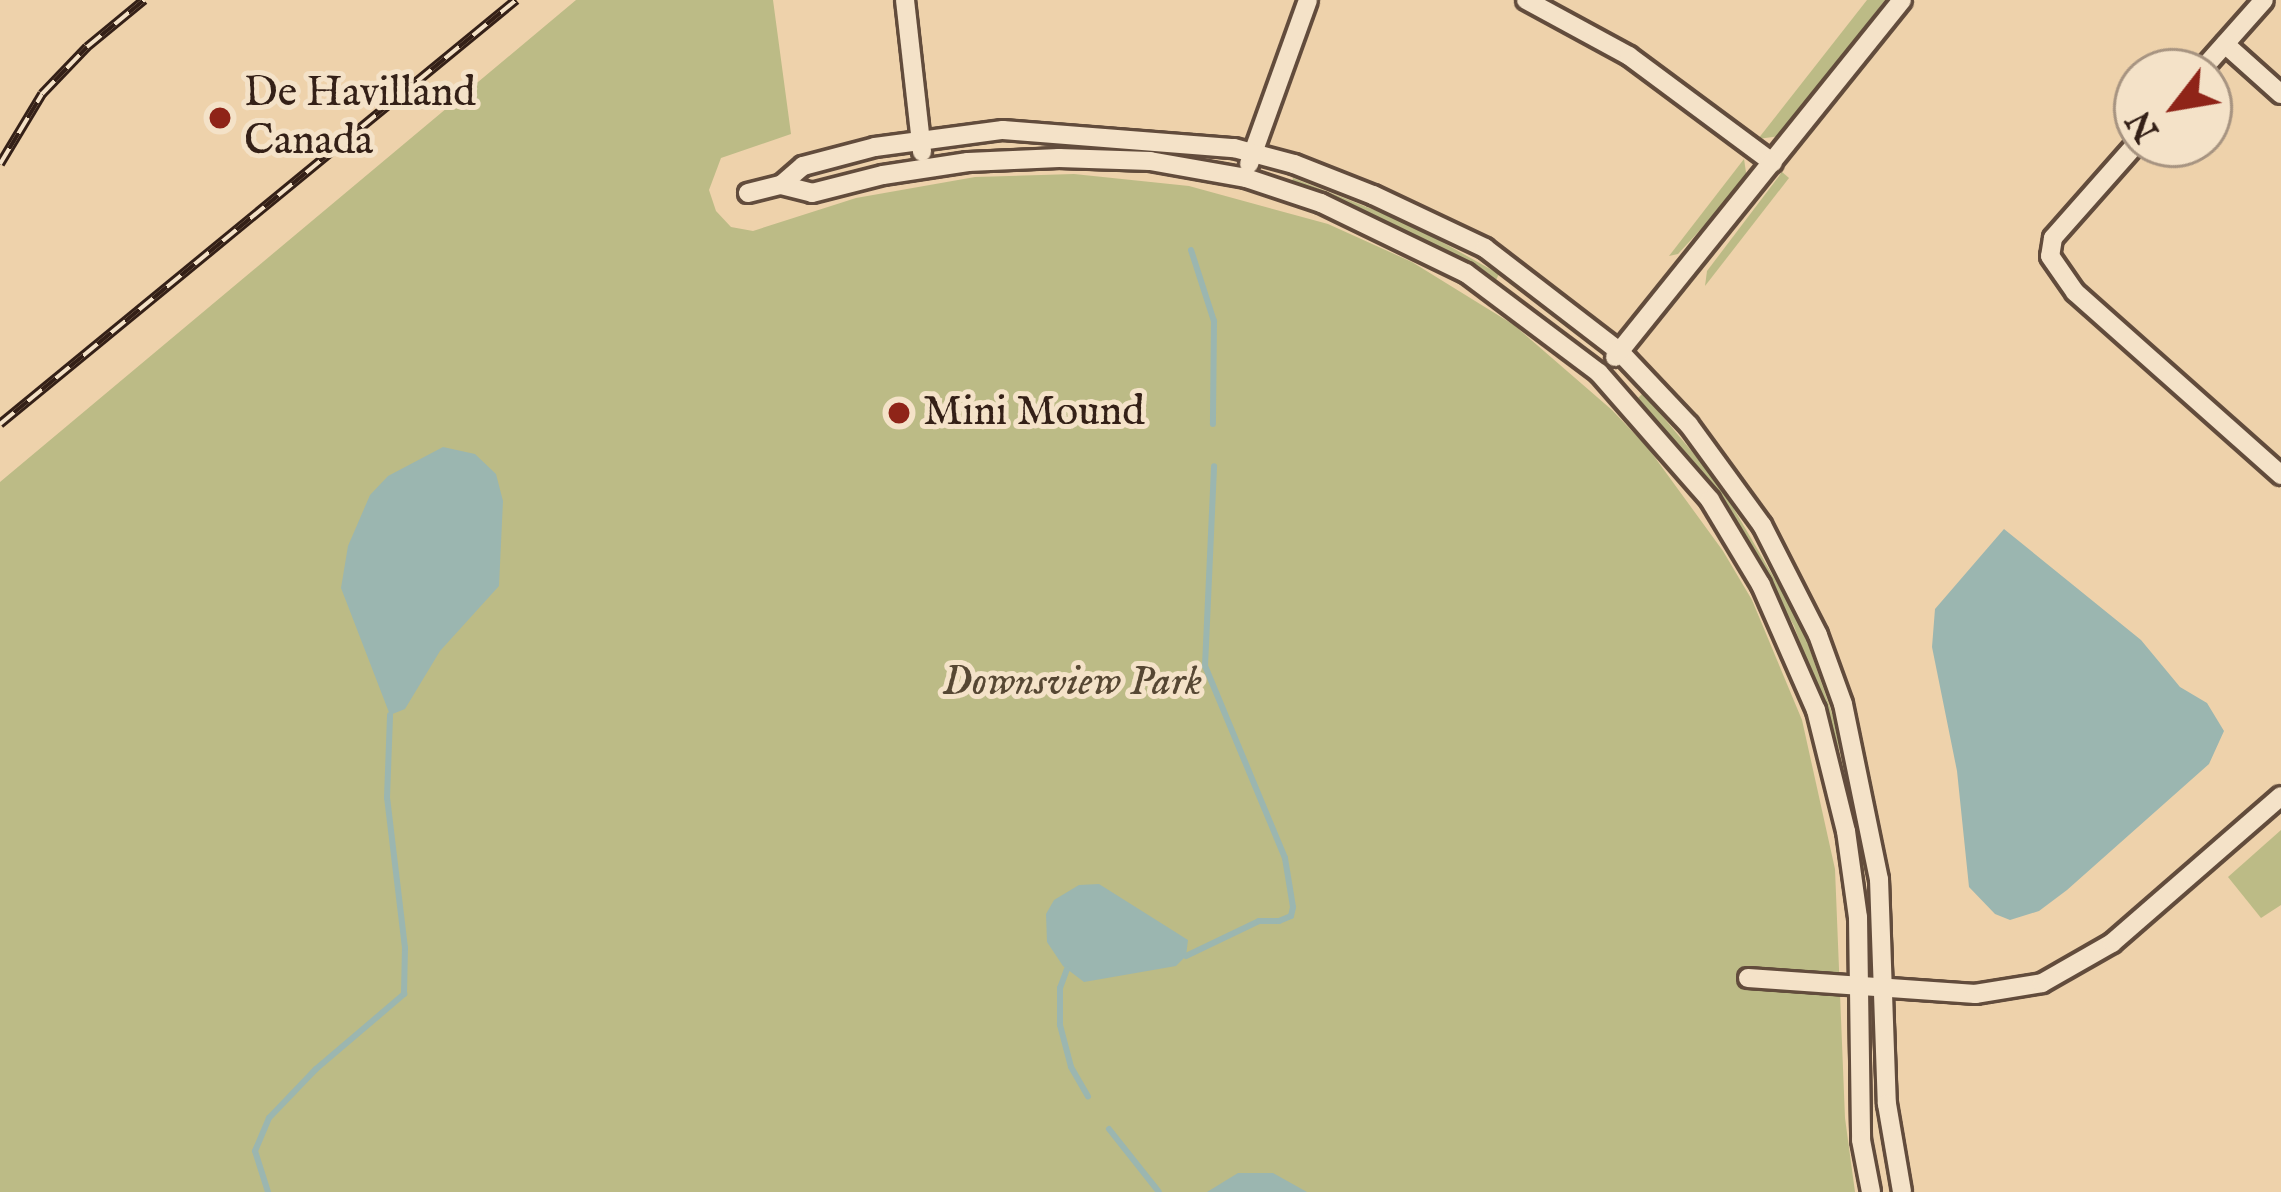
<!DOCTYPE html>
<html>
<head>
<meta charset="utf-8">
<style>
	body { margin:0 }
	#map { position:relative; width:2281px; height:1192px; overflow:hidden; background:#eed2ab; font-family:"IM FELL English",serif }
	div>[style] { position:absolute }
	.green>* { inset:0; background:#bcbb86 }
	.water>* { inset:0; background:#9bb6b0 }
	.stream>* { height:6px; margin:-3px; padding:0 3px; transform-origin:3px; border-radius:3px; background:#9bb6b0 }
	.roads { filter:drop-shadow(3px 0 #624c3c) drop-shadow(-3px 0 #624c3c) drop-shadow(0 3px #624c3c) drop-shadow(0 -3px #624c3c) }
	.minor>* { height:18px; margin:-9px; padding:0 9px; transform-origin:9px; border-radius:9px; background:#f4e2c8 }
	.rail>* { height:10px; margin-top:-5px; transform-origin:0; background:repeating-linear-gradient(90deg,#f4e2c8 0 18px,#342017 0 36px); box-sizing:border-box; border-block:3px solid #342017 }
	.dots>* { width:33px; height:33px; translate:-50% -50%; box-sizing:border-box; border:6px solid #f4e2c8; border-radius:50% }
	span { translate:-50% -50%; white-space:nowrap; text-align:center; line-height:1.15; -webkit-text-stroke:10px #f4e2c8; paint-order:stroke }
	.poi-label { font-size:42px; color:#342017 }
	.left { translate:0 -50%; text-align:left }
	.park-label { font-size:42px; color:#564733; font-style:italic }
	.north { position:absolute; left:2113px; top:48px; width:120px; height:120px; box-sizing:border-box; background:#f4e2c8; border:3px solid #a79481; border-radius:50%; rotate:239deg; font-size:33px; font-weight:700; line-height:48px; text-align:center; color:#342017 }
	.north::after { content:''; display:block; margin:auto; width:42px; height:54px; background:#8f2418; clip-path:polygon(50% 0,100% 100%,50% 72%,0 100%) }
</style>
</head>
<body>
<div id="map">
	<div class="green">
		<div style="clip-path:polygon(576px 0,773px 0,791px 134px,721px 158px,709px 190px,716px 211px,731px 227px,753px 231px,856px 198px,975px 177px,1074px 174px,1189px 186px,1328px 224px,1412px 262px,1514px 325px,1612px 410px,1648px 448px,1723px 551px,1752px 600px,1802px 720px,1835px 869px,1845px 1118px,1855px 1192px,0 1192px,0 482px)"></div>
		<div style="clip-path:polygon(1867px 0,1885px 0,1780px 136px,1758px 139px)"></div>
		<div style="clip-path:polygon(1744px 159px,1747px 179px,1678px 254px,1669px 256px)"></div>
		<div style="clip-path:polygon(1782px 172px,1789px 178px,1705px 286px,1707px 271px)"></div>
		<div style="clip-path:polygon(1293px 178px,1410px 224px,1499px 274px,1496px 280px,1370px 213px,1291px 185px)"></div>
		<div style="clip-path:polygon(1643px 393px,1720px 485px,1801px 624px,1850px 765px,1869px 870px,1862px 872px,1840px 752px,1794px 626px,1729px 510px,1638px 398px)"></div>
		<div style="clip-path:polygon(2281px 830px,2281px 905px,2261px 918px,2228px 877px)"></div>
	</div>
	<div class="water">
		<div style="clip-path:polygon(443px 447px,475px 454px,496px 474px,503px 501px,499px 586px,440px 651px,405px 709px,390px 715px,341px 588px,348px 546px,370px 495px,388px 476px)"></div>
		<div style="clip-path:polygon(2004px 529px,2141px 640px,2180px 687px,2207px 703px,2224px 731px,2209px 764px,2067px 890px,2039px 911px,2010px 920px,1995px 914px,1969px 887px,1957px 771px,1932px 647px,1935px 609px)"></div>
		<div style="clip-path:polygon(1099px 884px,1188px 940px,1186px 956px,1176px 966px,1084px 982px,1063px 966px,1047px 942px,1046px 914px,1054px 900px,1079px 885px)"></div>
		<div style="clip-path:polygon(1238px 1173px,1273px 1173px,1307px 1192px,1207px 1192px)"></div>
	</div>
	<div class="stream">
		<div style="left:1191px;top:250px;width:75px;rotate:72.1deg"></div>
		<div style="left:1214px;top:321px;width:103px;rotate:90.6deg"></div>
		<div style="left:1186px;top:956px;width:81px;rotate:-25.6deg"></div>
		<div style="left:1259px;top:921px;width:20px"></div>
		<div style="left:1279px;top:921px;width:13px;rotate:-23deg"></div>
		<div style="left:1291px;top:916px;width:9px;rotate:-77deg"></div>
		<div style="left:1293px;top:907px;width:50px;rotate:-99.3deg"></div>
		<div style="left:1285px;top:858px;width:208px;rotate:-112.6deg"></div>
		<div style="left:1205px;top:666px;width:200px;rotate:-87.4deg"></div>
		<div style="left:1067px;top:969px;width:20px;rotate:110deg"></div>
		<div style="left:1060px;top:988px;width:37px;rotate:90deg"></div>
		<div style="left:1060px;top:1025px;width:43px;rotate:75.3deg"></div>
		<div style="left:1071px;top:1067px;width:34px;rotate:60deg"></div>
		<div style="left:1109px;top:1129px;width:80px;rotate:51.6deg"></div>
		<div style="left:268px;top:1192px;width:43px;rotate:-107.6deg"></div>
		<div style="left:255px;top:1151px;width:36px;rotate:-67deg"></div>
		<div style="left:269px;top:1118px;width:68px;rotate:-46.2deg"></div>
		<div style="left:316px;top:1069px;width:116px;rotate:-40.4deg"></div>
		<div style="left:404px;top:994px;width:46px;rotate:-88.8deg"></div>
		<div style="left:405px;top:948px;width:151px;rotate:-96.8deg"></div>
		<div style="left:387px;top:798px;width:83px;rotate:-87.9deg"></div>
	</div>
	<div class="roads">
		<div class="minor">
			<div style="left:905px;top:0;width:153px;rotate:83.6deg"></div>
			<div style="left:1526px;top:0;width:117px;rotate:28.5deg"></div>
			<div style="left:1629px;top:56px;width:179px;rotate:36.6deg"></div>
			<div style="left:2225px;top:44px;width:75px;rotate:41.8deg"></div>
			<div style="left:2200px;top:72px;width:96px;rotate:-48.4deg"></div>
			<div style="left:2137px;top:143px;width:127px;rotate:131.5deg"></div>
			<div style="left:2053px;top:238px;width:18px;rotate:99deg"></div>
			<div style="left:2050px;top:256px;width:44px;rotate:55.2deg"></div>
			<div style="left:2075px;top:292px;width:276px;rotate:41.6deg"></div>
			<div style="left:1249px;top:164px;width:174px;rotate:-70.2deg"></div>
			<div style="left:781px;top:185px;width:32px;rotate:14deg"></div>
			<div style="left:812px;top:193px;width:73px;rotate:-14.2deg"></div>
			<div style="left:883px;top:175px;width:86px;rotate:-8.7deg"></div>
			<div style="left:968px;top:162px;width:91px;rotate:-2.5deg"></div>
			<div style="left:1059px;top:158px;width:91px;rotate:1.9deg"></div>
			<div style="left:1150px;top:161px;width:97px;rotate:10deg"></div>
			<div style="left:1246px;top:178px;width:79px;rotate:18.4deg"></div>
			<div style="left:1321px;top:203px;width:161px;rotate:25.8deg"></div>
			<div style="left:1466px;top:273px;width:166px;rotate:36.9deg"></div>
			<div style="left:1599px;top:373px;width:169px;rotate:48.8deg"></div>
			<div style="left:1710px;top:500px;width:99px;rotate:59deg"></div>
			<div style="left:1761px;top:585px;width:137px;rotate:66.3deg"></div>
			<div style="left:1816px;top:710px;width:125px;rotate:76.1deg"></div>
			<div style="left:1846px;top:831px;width:87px;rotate:82.1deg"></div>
			<div style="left:1858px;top:917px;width:223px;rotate:89.2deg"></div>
			<div style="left:1861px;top:1140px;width:53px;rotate:79.1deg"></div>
			<div style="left:748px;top:193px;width:34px;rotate:-14deg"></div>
			<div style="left:781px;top:185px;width:29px;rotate:-41deg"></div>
			<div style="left:803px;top:166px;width:74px;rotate:-14.8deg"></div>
			<div style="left:875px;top:147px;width:129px;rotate:-7.6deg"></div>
			<div style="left:1003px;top:130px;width:232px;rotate:4.5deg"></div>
			<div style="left:1234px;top:148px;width:62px;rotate:14.9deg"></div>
			<div style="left:1294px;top:164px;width:85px;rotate:21.4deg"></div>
			<div style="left:1373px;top:195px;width:124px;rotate:25.3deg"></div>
			<div style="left:1485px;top:248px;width:170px;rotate:37.6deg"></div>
			<div style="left:1620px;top:352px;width:100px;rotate:46.6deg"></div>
			<div style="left:1689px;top:425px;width:124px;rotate:53.9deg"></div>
			<div style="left:1762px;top:525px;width:123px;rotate:63deg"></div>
			<div style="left:1818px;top:635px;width:73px;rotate:70.1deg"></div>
			<div style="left:1843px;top:704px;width:179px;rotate:78.4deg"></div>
			<div style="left:1879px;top:879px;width:225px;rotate:88deg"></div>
			<div style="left:1887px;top:1104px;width:89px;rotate:80.3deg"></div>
			<div style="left:1615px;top:357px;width:458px;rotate:-51.2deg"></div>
			<div style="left:1748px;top:978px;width:228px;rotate:4deg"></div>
			<div style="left:1975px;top:994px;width:68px;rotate:-9.3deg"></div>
			<div style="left:2042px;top:983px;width:81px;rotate:-29.7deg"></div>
			<div style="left:2112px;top:943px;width:224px;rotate:-41deg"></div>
		</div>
	</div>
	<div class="rail">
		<div style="left:0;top:164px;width:82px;rotate:-59deg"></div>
		<div style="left:42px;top:94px;width:65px;rotate:-46.2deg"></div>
		<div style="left:87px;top:47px;width:74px;rotate:-39.5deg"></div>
		<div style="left:0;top:424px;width:668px;rotate:-39.41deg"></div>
	</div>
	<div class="dots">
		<div style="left:220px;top:118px;background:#8f2418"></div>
		<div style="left:899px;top:413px;background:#8f2418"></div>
	</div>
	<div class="poi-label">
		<span class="left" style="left:244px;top:118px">De Havilland<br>Canada</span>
		<span class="left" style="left:923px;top:413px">Mini Mound</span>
	</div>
	<div class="park-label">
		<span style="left:1072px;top:683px">Downsview Park</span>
	</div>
	<div class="north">N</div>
</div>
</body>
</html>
